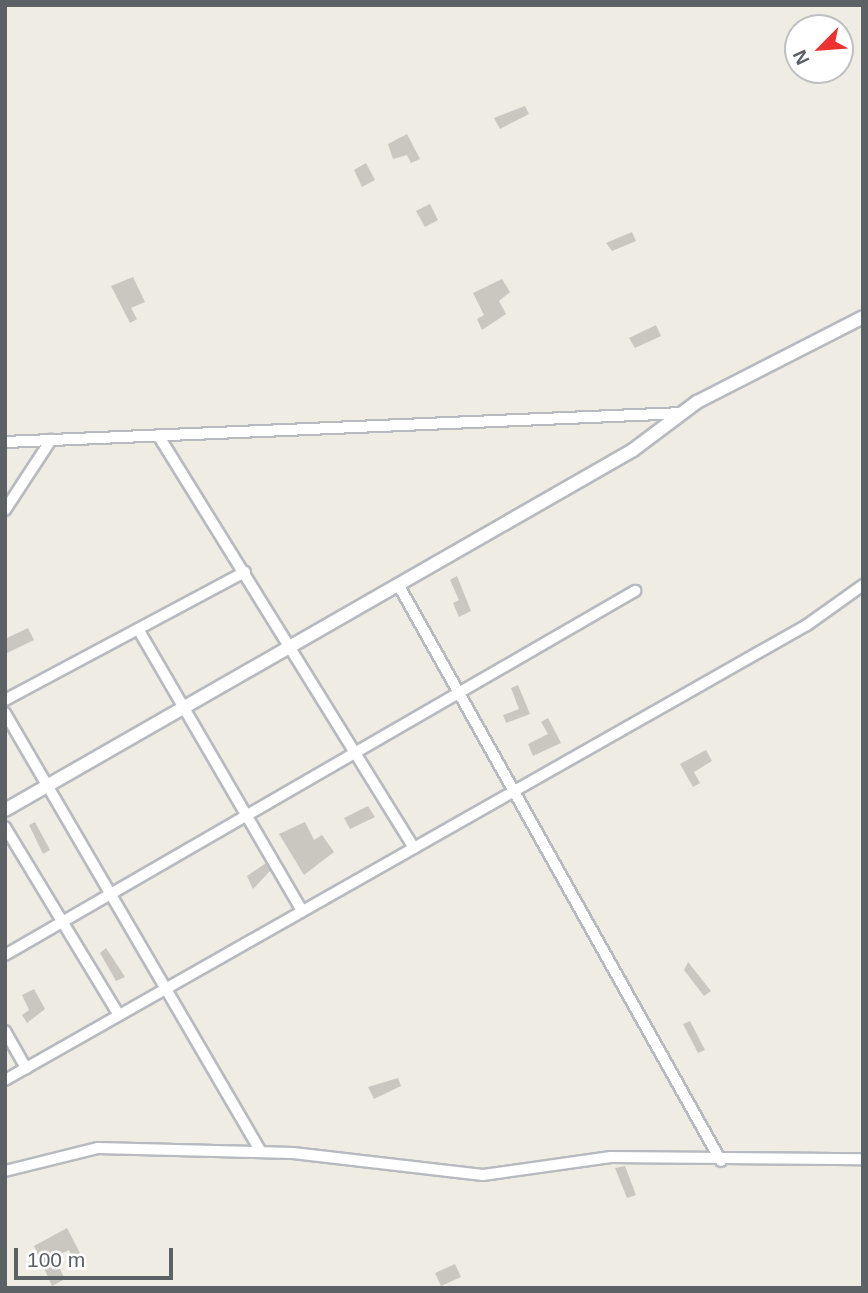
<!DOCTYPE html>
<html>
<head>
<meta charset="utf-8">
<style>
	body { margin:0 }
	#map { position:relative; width:868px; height:1293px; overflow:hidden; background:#efece4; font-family:Arial,sans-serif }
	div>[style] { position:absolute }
	.building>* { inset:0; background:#cac7c1 }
	.roads { filter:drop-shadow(2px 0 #b7babe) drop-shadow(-2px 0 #b7babe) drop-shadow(0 2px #b7babe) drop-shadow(0 -2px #b7babe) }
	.minor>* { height:10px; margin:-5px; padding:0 5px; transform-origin:5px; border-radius:5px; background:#fff }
	.tertiary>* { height:12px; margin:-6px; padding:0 6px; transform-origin:6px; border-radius:6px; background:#fff }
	span { translate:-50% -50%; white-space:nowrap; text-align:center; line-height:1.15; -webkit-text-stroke:5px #fff; paint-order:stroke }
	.frame { position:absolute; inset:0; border:7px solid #5c6165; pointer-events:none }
	.north { position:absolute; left:784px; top:14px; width:70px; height:70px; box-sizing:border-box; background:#fff; border:2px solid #bec0c1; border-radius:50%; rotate:245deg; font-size:19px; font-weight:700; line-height:28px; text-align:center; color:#5c6165 }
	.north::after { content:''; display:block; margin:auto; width:24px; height:32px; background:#eb322e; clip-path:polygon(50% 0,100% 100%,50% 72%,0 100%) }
	.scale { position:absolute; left:14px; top:1248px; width:159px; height:32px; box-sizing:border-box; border:4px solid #5c6165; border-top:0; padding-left:9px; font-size:21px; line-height:24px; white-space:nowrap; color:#5c6165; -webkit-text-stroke:5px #fff; paint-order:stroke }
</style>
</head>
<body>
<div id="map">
	<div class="building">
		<div style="clip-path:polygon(525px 106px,529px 114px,500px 129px,494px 118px)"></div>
		<div style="clip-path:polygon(407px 134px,420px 159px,411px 163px,407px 155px,393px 159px,388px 144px)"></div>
		<div style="clip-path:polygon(366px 163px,375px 180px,362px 187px,354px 170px)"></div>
		<div style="clip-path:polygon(430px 204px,438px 220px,425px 227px,416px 211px)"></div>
		<div style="clip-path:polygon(632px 232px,636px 241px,612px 251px,606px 243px)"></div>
		<div style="clip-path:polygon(133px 277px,145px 302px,131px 308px,137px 319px,130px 323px,111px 286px)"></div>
		<div style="clip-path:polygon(502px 279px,510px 292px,499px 301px,506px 314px,482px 330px,477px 319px,484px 315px,473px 293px)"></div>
		<div style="clip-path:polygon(656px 325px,661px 336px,635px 348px,629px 338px)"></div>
		<div style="clip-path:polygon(457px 576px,471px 611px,459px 617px,453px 603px,459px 600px,450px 580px)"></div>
		<div style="clip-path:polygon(28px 628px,34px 640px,5px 654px,5px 639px)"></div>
		<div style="clip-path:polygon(518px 685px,530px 714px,506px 723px,503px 715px,519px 709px,511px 688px)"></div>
		<div style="clip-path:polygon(548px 718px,561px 743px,533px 756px,528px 744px,548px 734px,541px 722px)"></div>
		<div style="clip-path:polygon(706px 750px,712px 761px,694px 772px,700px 783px,693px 787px,680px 764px)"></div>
		<div style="clip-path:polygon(368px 806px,375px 817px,350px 829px,344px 818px)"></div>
		<div style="clip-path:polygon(35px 822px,50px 850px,43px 854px,29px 825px)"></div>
		<div style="clip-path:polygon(305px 822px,314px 840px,322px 835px,334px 852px,304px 875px,279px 834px)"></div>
		<div style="clip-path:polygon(266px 863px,270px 871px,253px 889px,247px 876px)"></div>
		<div style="clip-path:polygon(106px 948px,114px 960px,125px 977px,116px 981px,100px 953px)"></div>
		<div style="clip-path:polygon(688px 962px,711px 991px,704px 996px,684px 970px)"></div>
		<div style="clip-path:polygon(34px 989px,45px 1009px,27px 1023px,22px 1015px,29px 1010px,22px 995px)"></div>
		<div style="clip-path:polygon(690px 1021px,705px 1050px,698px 1053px,683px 1024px)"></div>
		<div style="clip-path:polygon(398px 1078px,401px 1086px,374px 1099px,368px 1087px)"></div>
		<div style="clip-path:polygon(625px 1166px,636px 1195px,627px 1198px,615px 1168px)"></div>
		<div style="clip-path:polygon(67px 1228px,80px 1253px,72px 1257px,69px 1250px,54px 1257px,65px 1279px,52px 1286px,34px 1246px)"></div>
		<div style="clip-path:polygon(455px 1264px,461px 1277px,441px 1286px,435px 1273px)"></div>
	</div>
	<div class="roads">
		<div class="minor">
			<div style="left:158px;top:435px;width:486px;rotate:58.2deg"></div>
			<div style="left:5px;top:442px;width:678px;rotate:-2.45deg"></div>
			<div style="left:5px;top:510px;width:84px;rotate:-56.7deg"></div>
			<div style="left:399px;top:586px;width:659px;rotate:60.75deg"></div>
			<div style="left:138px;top:629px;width:326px;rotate:59.8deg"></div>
			<div style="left:5px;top:700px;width:272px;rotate:-28.1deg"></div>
			<div style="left:5px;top:713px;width:508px;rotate:59.75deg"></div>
			<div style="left:5px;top:827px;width:220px;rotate:58.8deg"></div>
			<div style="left:5px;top:955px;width:728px;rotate:-30.02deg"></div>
			<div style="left:5px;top:1031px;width:43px;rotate:60.4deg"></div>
			<div style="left:5px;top:1080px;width:922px;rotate:-29.57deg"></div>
			<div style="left:807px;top:625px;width:69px;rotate:-35.5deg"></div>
			<div style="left:5px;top:1171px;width:96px;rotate:-13.9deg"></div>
			<div style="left:98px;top:1148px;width:195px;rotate:1.5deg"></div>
			<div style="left:293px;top:1153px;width:191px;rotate:6.6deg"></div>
			<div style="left:483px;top:1175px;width:129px;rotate:-8deg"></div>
			<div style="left:611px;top:1157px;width:252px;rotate:0.5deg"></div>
		</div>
		<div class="tertiary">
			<div style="left:5px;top:810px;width:724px;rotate:-29.82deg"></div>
			<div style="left:633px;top:450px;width:80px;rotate:-36.9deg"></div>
			<div style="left:697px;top:402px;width:186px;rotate:-27.1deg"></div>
		</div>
	</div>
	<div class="frame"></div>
	<div class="north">N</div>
	<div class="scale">100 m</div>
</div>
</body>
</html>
